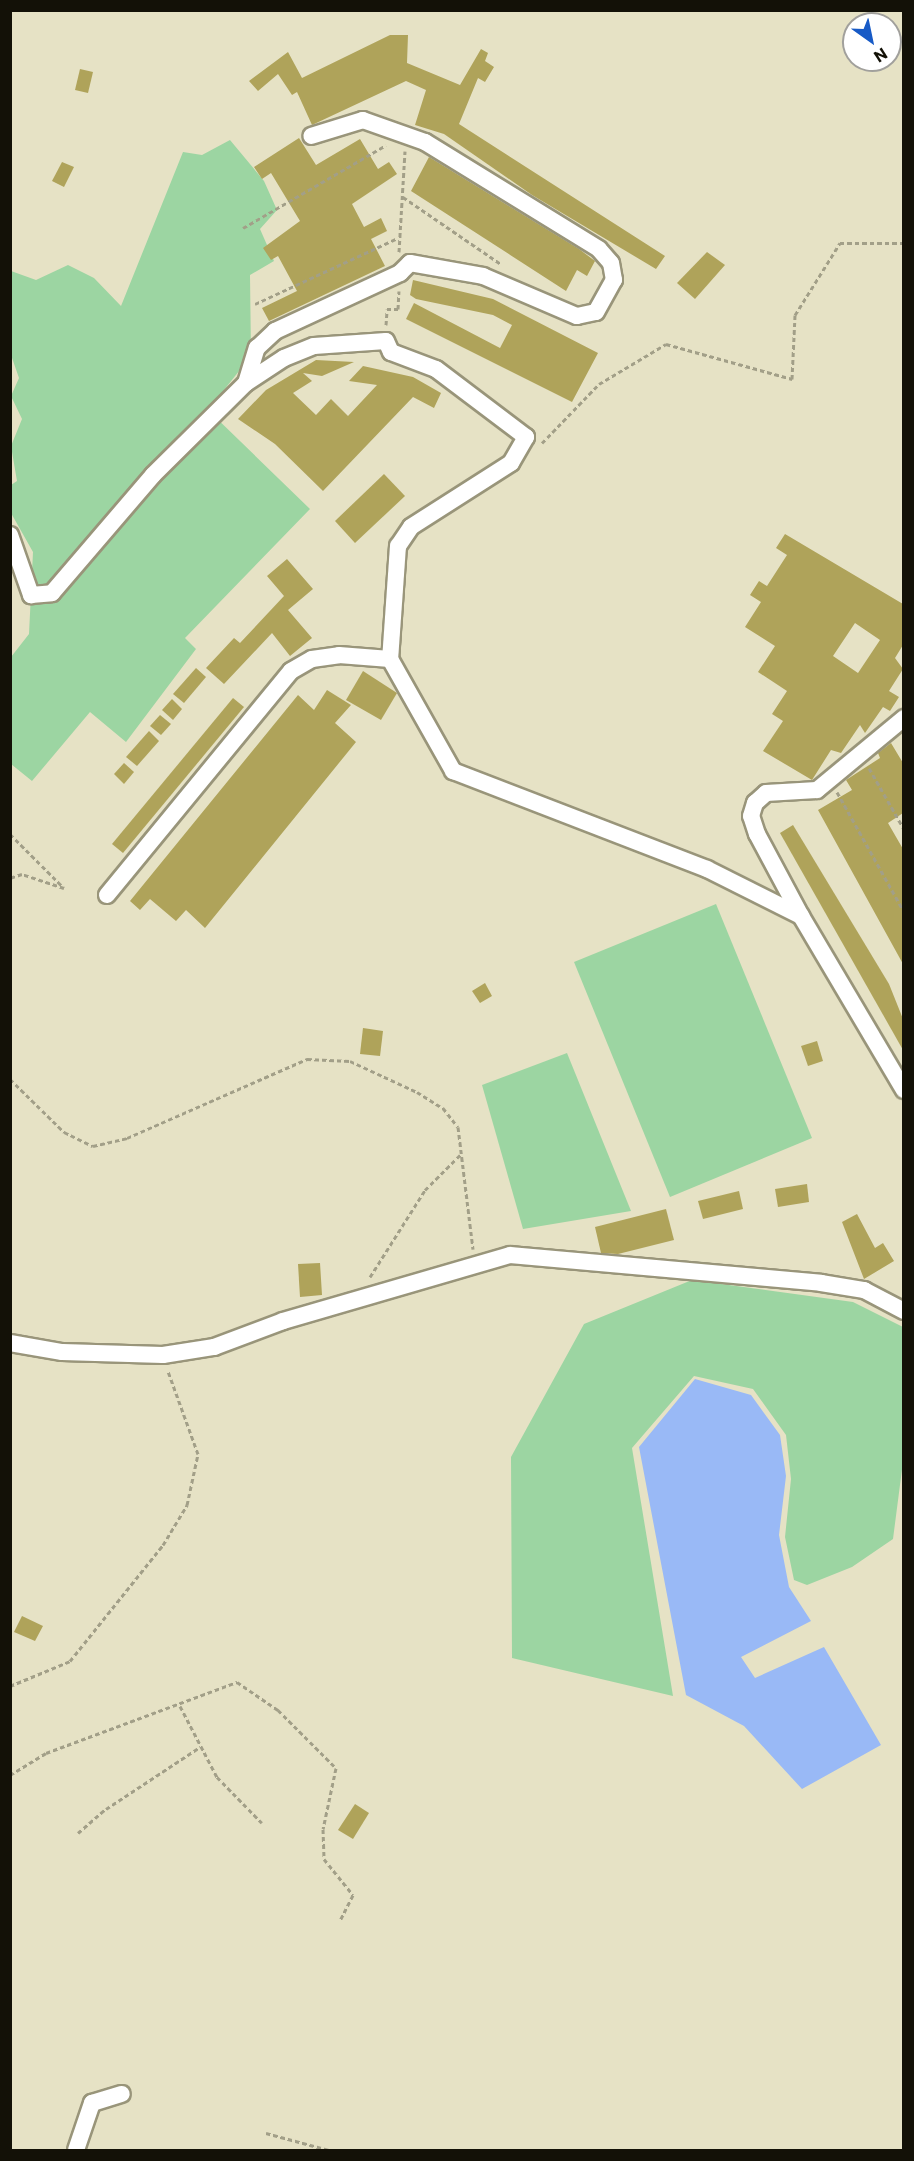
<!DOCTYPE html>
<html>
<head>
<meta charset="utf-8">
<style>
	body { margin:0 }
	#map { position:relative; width:914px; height:2161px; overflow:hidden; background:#e6e2c5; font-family:Commissioner,sans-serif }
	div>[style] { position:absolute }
	.green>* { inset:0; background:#9cd5a2 }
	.water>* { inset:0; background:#99b9f6 }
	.building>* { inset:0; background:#afa35a }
	.path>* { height:3px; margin-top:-1.5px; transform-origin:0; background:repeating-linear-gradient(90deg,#a29f88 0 4.5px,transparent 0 7.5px) }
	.roads { filter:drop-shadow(2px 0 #99957a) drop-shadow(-2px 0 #99957a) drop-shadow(0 2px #99957a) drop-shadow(0 -2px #99957a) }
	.street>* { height:16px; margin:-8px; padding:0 8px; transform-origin:8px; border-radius:8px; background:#fff }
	span { translate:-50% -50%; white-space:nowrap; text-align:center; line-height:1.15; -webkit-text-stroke:6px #fff; paint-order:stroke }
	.frame { position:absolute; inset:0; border:12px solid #131107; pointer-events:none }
	.north { position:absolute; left:842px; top:12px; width:60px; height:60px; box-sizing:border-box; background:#fff; border:2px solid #a1a09c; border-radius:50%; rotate:147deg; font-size:16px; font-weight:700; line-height:24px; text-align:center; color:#131107 }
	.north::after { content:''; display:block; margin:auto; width:21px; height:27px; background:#175ac6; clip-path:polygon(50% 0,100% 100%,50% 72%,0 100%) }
</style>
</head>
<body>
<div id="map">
	<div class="green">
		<div style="clip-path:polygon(230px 140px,264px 181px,277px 210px,260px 229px,274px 261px,250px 275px,251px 356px,208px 410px,310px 509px,185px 638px,196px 649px,126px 742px,90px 712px,32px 781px,11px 764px,11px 657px,29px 634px,33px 552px,11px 513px,11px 485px,17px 481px,11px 446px,22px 419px,11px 396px,19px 378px,11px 355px,11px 271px,36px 280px,68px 265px,94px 278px,121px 306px,183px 152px,202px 155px)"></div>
		<div style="clip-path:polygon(716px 904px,812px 1138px,670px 1197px,574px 962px)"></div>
		<div style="clip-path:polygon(567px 1053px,631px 1211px,523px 1229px,482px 1085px)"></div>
		<div style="clip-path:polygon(692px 1280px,853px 1302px,903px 1327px,904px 1454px,893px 1539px,852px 1567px,807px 1585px,794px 1580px,785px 1537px,791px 1479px,786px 1435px,753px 1389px,694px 1376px,632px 1448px,673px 1696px,512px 1658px,511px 1457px,584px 1324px)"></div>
	</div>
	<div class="water">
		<div style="clip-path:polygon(695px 1379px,751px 1395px,780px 1435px,786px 1476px,779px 1535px,789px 1587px,811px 1621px,741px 1657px,755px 1678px,824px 1647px,881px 1745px,802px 1789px,744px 1726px,686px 1695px,639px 1447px)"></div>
	</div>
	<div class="building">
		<div style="clip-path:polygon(390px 35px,408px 35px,407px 63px,460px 85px,481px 49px,488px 53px,485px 61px,494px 67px,485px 82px,478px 78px,459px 124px,665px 256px,656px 269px,532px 195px,444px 134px,415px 125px,426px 90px,406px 81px,312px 125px,297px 92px,292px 95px,278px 74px,258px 91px,249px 81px,288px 52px,302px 78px)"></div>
		<div style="clip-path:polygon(80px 69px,93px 72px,88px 93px,75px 90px)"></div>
		<div style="clip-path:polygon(299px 138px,316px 165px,360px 139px,378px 169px,389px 162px,397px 174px,352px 204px,364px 227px,381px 218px,387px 231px,371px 239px,385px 266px,269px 321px,262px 308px,297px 291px,278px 256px,271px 260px,263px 248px,300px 221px,271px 173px,262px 179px,254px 167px)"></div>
		<div style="clip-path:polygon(429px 157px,579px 249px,595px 261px,587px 276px,577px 270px,566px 291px,411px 191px)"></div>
		<div style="clip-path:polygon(62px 162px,74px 167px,64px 187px,52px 181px)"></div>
		<div style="clip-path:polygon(707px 252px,725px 265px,695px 299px,677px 283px)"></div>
		<div style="clip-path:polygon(413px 280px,493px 299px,598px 353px,572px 402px,406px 319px,414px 303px,500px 348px,512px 325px,493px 315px,416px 299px,410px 295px)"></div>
		<div style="clip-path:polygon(316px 360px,354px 362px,322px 376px,303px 373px,312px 381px,293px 393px,316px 415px,331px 399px,348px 416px,377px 385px,349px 381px,363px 366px,413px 377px,441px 393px,434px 408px,413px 397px,323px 491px,275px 444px,238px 419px,266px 390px)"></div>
		<div style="clip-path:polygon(384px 474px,405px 496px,355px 543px,335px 521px)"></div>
		<div style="clip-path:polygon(evenodd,785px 534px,903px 604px,903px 645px,895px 658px,903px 669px,889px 691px,899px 697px,890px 711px,883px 707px,865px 733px,860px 725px,841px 753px,831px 750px,812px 780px,763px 751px,783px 721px,772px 714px,787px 691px,758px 672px,775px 646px,745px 627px,761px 602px,750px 595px,759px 581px,767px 586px,787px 555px,776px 548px,785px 534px,855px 623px,880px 640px,858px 673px,833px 656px,855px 623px)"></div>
		<div style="clip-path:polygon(287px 559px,313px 589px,288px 610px,312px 638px,290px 656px,272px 633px,224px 684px,206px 668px,234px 638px,240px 643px,284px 596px,267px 576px)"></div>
		<div style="clip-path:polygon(196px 668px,206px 677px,184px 703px,173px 694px)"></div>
		<div style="clip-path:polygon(363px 671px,397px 693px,381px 720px,346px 700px)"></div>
		<div style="clip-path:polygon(327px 690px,351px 705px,335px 723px,356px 742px,205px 928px,186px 910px,176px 921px,150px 899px,140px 910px,130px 901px,298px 695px,314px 710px)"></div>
		<div style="clip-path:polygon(233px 698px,244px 707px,123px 853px,112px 844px)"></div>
		<div style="clip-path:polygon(172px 699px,182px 709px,173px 720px,162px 710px)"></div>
		<div style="clip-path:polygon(160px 715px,171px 724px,161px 735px,150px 726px)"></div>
		<div style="clip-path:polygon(149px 731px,159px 741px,137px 766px,126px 757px)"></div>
		<div style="clip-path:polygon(891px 743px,903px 763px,903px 813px,888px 823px,903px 849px,903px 964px,818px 810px,852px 790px,846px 780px,880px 758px,878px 753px)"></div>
		<div style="clip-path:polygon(124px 763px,134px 772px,124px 784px,114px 774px)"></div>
		<div style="clip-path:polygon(793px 825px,889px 984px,903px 1019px,903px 1050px,780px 833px)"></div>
		<div style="clip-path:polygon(485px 983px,492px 996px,480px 1003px,472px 991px)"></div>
		<div style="clip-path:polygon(363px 1028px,383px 1031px,380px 1056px,360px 1054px)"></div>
		<div style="clip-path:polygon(817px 1041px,823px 1061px,808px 1066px,801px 1046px)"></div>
		<div style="clip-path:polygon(807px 1184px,809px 1202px,778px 1207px,775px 1189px)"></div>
		<div style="clip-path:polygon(739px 1191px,743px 1209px,703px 1219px,698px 1201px)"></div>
		<div style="clip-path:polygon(666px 1209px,674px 1240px,618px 1254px,601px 1253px,595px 1227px)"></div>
		<div style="clip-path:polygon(857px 1214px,875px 1248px,883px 1243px,894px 1261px,864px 1279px,842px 1222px)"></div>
		<div style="clip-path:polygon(320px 1263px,322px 1295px,300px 1297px,298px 1264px)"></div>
		<div style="clip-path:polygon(22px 1616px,43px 1626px,35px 1641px,14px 1632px)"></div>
		<div style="clip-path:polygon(355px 1804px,369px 1813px,353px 1839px,338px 1830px)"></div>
	</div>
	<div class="path">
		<div style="left:403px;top:197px;width:119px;rotate:34.4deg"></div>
		<div style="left:243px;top:228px;width:165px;rotate:-30.1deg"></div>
		<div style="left:399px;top:252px;width:101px;rotate:-86.6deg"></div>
		<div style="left:255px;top:304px;width:157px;rotate:-24.8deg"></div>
		<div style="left:386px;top:325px;width:16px;rotate:-86deg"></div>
		<div style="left:387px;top:309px;width:11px"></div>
		<div style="left:398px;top:309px;width:18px;rotate:-87deg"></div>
		<div style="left:542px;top:443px;width:82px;rotate:-46deg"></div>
		<div style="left:599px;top:384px;width:78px;rotate:-30.8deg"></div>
		<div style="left:666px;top:344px;width:131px;rotate:15.5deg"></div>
		<div style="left:792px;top:379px;width:64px;rotate:-87.3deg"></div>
		<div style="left:795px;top:315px;width:85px;rotate:-58deg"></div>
		<div style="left:840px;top:243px;width:64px"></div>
		<div style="left:869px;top:768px;width:70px;rotate:60.2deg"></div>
		<div style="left:837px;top:792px;width:137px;rotate:60.8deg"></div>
		<div style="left:10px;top:834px;width:76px;rotate:45deg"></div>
		<div style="left:64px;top:888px;width:44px;rotate:-161.6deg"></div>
		<div style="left:22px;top:874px;width:13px;rotate:162deg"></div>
		<div style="left:10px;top:1079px;width:76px;rotate:44.5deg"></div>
		<div style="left:64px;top:1132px;width:32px;rotate:26deg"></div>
		<div style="left:93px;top:1146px;width:35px;rotate:-13deg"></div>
		<div style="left:127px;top:1138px;width:197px;rotate:-23.7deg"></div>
		<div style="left:307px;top:1059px;width:43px;rotate:2.7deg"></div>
		<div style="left:350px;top:1061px;width:74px;rotate:24.8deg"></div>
		<div style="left:417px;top:1092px;width:31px;rotate:32deg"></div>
		<div style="left:443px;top:1108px;width:24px;rotate:52deg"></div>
		<div style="left:458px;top:1127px;width:123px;rotate:83deg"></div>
		<div style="left:370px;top:1277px;width:103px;rotate:-57.7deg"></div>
		<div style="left:425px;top:1190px;width:52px;rotate:-45deg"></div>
		<div style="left:10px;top:1686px;width:65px;rotate:-22.6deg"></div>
		<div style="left:70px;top:1661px;width:149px;rotate:-51.3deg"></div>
		<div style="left:163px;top:1545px;width:47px;rotate:-59deg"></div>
		<div style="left:187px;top:1505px;width:52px;rotate:-77.8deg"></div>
		<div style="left:198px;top:1454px;width:88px;rotate:-109.9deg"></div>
		<div style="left:180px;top:1706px;width:80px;rotate:62.5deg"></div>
		<div style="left:217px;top:1777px;width:64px;rotate:45.6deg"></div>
		<div style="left:10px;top:1775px;width:42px;rotate:-31.4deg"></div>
		<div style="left:46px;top:1753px;width:204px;rotate:-20.4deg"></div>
		<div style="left:237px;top:1682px;width:50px;rotate:34.3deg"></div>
		<div style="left:278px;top:1710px;width:82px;rotate:45deg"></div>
		<div style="left:336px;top:1768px;width:62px;rotate:102deg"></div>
		<div style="left:323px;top:1829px;width:30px;rotate:88deg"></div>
		<div style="left:324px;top:1859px;width:46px;rotate:51.1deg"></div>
		<div style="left:353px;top:1895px;width:28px;rotate:117deg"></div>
		<div style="left:78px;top:1833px;width:37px;rotate:-41deg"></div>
		<div style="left:106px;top:1809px;width:113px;rotate:-33.4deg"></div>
		<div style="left:266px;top:2133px;width:65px;rotate:15.1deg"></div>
	</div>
	<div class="roads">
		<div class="street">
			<div style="left:246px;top:383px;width:37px;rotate:-73deg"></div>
			<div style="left:257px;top:348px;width:25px;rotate:-43deg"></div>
			<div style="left:275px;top:331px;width:138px;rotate:-24.9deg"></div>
			<div style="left:400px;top:273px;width:14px;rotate:-45deg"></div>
			<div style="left:410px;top:263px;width:74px;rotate:10.1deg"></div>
			<div style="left:483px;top:276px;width:102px;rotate:23.1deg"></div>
			<div style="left:577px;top:316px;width:19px;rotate:-12deg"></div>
			<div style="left:596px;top:312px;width:37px;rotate:-61deg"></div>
			<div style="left:614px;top:280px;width:17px;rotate:-100deg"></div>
			<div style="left:611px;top:263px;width:18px;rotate:-131deg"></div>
			<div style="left:599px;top:249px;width:204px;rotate:-148.4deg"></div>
			<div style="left:425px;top:142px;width:66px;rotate:-160.5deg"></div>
			<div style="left:363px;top:120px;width:54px;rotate:162.9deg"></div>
			<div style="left:10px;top:535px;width:64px;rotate:70.7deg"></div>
			<div style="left:31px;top:595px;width:21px;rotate:-5deg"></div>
			<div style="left:52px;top:593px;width:155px;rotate:-49.4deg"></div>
			<div style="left:153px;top:475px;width:131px;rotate:-44.7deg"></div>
			<div style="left:246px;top:383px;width:45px;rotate:-33.3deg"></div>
			<div style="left:284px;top:358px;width:32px;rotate:-22deg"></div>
			<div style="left:314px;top:346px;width:72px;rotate:-4deg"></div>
			<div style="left:386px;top:341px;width:12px;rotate:66deg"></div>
			<div style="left:391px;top:352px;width:48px;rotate:20.7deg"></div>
			<div style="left:436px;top:369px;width:113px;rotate:37.1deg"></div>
			<div style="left:526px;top:437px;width:30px;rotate:120deg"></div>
			<div style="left:511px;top:463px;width:119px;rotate:147.4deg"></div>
			<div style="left:411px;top:527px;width:23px;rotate:124deg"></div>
			<div style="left:398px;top:546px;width:113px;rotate:94deg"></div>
			<div style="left:107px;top:895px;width:290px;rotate:-50.6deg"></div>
			<div style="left:291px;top:671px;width:24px;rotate:-30deg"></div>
			<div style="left:312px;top:659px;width:27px;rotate:-8deg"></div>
			<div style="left:339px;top:655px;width:51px;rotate:4.5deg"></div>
			<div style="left:390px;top:659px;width:129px;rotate:60.6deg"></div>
			<div style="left:453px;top:771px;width:272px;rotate:21.1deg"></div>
			<div style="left:707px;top:869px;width:105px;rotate:26.6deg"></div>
			<div style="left:801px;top:916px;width:202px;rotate:59.4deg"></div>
			<div style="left:801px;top:916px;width:93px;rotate:-118.2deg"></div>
			<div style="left:757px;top:834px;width:19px;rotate:-108deg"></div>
			<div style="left:751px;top:816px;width:14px;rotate:-73deg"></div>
			<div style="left:755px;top:803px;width:15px;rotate:-42deg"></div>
			<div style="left:766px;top:793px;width:51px;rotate:-3.4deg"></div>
			<div style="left:817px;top:790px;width:113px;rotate:-39.6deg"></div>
			<div style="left:10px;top:1343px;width:53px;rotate:9.8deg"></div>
			<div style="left:62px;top:1352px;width:101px;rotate:1.7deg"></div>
			<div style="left:163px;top:1355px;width:52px;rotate:-8.9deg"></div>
			<div style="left:214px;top:1347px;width:74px;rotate:-20.6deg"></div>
			<div style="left:283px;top:1321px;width:236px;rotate:-16.2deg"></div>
			<div style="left:510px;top:1255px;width:312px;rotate:5.1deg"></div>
			<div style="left:821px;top:1283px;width:44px;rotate:9.2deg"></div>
			<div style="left:864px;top:1290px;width:45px;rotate:27.7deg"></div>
			<div style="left:76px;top:2150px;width:50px;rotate:-71.2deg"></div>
			<div style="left:92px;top:2103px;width:31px;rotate:-17deg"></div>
		</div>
	</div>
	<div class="frame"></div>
	<div class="north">N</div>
</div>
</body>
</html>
